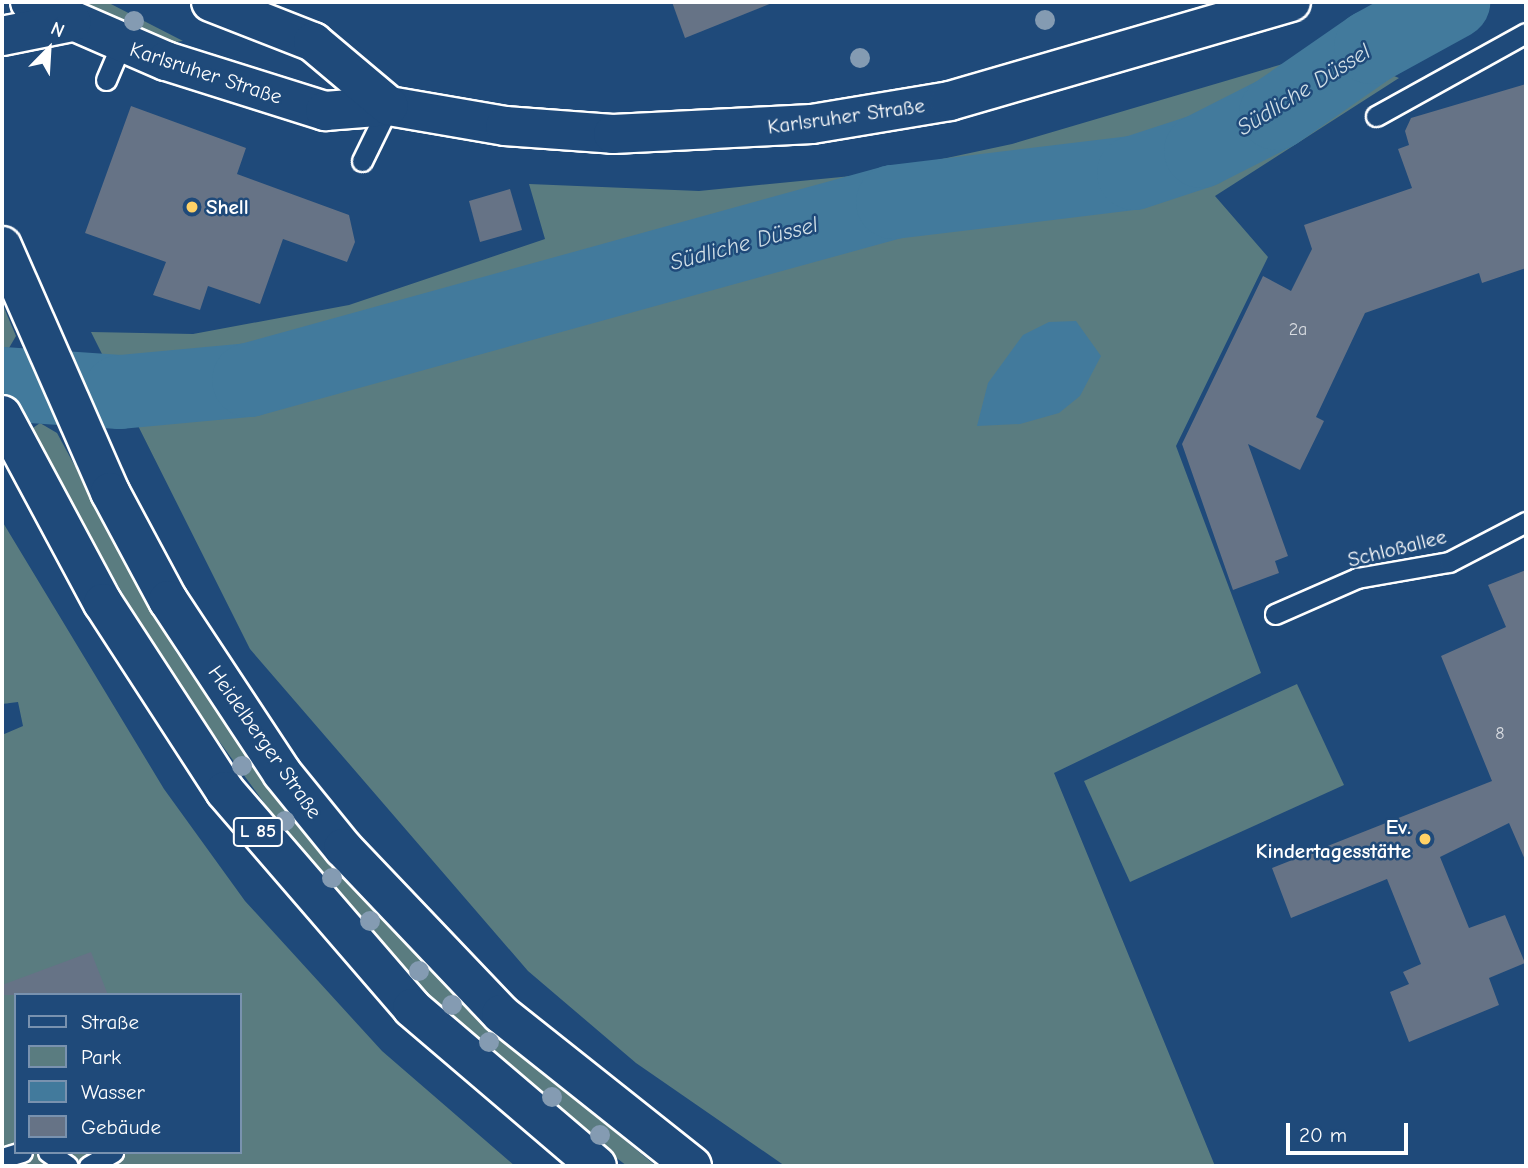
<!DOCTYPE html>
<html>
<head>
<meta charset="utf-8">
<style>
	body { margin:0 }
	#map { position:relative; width:1528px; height:1168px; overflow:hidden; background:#1f4a7a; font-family:"Comic Neue",sans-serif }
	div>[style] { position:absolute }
	.green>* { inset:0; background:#5a7c80 }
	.water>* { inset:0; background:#427a9c }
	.river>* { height:74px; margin:-37px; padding:0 37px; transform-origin:37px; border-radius:37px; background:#427a9c }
	.building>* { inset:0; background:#667386 }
	.roads { filter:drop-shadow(2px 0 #fff) drop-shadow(-2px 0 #fff) drop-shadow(0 2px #fff) drop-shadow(0 -2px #fff) }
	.service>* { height:19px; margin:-9.5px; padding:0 9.5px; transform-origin:9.5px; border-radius:9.5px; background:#1f4a7a }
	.secondary>* { height:38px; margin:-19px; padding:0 19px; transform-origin:19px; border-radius:19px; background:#1f4a7a }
	.primary>* { height:38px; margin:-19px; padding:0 19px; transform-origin:19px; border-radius:19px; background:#1f4a7a }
	.trees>* { width:20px; height:20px; margin:-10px; border-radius:50%; background:#849bb2 }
	.dots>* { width:19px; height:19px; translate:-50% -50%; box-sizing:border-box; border:4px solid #1f4a7a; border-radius:50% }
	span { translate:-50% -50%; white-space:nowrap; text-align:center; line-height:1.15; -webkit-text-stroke:5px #1f4a7a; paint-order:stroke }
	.number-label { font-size:18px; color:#d9dce1 }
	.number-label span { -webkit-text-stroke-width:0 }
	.shield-label span { padding:2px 5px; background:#1f4a7a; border:2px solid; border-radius:5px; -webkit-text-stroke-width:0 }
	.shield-label { font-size:19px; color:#fff; font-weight:700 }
	.street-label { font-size:21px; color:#fff }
	.poi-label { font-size:21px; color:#fff; font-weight:700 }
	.left { translate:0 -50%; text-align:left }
	.right { translate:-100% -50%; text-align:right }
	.water-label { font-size:23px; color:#d0dee6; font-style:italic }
	.frame { position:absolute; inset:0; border:4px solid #fff; pointer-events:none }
	.legend { position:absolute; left:14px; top:993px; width:228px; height:161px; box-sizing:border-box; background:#1f4a7a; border:2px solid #7992af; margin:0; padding:9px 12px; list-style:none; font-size:21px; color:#fff }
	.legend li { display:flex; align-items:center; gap:14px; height:35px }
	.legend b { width:35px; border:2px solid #7992af }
	.north { position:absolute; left:14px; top:14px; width:70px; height:70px; -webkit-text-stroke:5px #1f4a7a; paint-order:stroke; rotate:24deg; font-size:19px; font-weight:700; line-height:28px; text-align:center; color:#fff }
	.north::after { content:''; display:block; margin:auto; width:24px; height:32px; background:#fff; clip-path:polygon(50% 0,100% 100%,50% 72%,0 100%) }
	.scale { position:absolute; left:1286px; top:1123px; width:122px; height:32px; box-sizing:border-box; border:4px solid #fff; border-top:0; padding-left:9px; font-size:21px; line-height:24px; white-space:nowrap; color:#fff; -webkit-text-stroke:5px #1f4a7a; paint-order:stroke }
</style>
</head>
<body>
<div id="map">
	<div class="green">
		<div style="clip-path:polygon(78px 2px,107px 2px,183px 41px,175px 42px)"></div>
		<div style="clip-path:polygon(1330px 50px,1399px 78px,1215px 196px,1268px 257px,1176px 446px,1261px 673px,1054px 773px,1215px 1166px,785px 1166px,636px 1063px,528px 971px,250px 649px,91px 332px,193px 334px,349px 305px,545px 239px,529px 184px,699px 191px,872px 174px,1012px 144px)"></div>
		<div style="clip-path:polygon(2px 303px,16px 336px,9px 348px,2px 347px)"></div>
		<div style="clip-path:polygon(40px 423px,57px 433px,176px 652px,318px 850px,470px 1012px,656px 1166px,627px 1166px,539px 1098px,452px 1021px,305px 859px,162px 663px,37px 442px,33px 428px)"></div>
		<div style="clip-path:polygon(evenodd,2px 521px,164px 789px,245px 901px,382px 1051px,515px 1166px,2px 1166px,2px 735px,23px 726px,18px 702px,2px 704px,2px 521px,16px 995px,240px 995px,240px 1152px,16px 1152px,16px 995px)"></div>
		<div style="clip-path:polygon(1297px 684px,1344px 785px,1130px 882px,1084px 781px)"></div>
	</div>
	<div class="water">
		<div style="clip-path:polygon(1076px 321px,1101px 356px,1080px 396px,1059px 413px,1020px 424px,977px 426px,988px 383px,1023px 335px,1049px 322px)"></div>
	</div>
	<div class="river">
		<div style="left:2px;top:384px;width:118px;rotate:3.9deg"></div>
		<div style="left:120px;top:392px;width:130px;rotate:-5.3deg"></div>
		<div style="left:249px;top:380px;width:668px;rotate:-15.45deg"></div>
		<div style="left:893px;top:202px;width:243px;rotate:-6.9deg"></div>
		<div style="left:1134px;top:173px;width:71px;rotate:-18.2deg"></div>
		<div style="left:1201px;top:151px;width:84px;rotate:-26.9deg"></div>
		<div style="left:1276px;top:113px;width:116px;rotate:-34.8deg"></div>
		<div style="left:1371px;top:47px;width:94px;rotate:-28.8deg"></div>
	</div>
	<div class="building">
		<div style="clip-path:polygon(672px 2px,772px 2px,772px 3px,685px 38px)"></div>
		<div style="clip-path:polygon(1526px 84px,1526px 268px,1482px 283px,1479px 273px,1365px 313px,1316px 417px,1324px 421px,1300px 470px,1248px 444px,1288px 556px,1275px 561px,1279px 573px,1233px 590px,1182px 444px,1263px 276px,1291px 291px,1312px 249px,1304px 225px,1412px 188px,1398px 149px,1409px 145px,1405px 131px,1411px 118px)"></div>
		<div style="clip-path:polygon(131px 106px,246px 148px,237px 174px,349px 215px,355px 242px,347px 262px,283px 239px,260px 304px,208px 286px,200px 310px,153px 295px,166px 262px,85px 233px)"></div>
		<div style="clip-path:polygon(510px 189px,522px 230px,480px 242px,469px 201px)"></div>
		<div style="clip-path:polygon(1526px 570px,1526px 862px,1509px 823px,1440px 857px,1469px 928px,1505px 915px,1525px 963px,1489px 978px,1499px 1005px,1409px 1042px,1390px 992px,1409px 984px,1403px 972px,1421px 964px,1387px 879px,1291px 918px,1272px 868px,1492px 781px,1441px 656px,1506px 627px,1488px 585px)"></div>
		<div style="clip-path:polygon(91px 952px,108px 995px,2px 995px,2px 985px)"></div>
	</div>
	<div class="roads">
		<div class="service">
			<div style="left:106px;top:80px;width:39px;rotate:-67deg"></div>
			<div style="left:1376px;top:116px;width:171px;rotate:-29deg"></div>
			<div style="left:362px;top:161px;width:61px;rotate:-63.9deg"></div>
			<div style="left:1275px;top:614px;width:90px;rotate:-23.7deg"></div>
			<div style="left:1357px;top:578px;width:93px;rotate:-9.9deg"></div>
			<div style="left:1449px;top:562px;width:87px;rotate:-27.5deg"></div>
			<div style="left:48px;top:1152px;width:24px;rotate:35deg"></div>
			<div style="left:2px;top:1158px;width:21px;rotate:-17deg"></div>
			<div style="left:89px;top:1166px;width:28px;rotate:-30deg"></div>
		</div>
		<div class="secondary">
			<div style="left:30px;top:2px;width:148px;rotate:23.5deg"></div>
			<div style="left:166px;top:61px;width:167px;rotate:17.5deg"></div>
			<div style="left:325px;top:111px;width:64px;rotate:-4.5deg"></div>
			<div style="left:389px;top:106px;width:118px;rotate:9.8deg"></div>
			<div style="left:505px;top:126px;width:108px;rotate:4.2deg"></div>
			<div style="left:613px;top:134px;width:199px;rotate:-2.9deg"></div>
			<div style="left:812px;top:124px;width:140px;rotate:-9.5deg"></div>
			<div style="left:950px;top:101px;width:355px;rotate:-16.2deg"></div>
			<div style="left:211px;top:2px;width:110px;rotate:21.4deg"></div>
			<div style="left:313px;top:42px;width:99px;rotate:40.1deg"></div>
			<div style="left:2px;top:36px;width:71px;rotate:-11.3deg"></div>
		</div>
		<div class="primary">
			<div style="left:2px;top:246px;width:269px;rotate:66.3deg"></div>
			<div style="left:110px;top:492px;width:123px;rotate:61.8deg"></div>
			<div style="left:168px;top:600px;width:207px;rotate:56.6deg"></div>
			<div style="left:282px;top:773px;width:97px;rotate:50.9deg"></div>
			<div style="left:343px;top:848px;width:229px;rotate:46.4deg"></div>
			<div style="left:501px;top:1014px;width:244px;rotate:38.5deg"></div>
			<div style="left:2px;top:415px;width:213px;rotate:61.8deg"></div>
			<div style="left:103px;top:603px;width:224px;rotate:57deg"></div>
			<div style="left:225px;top:791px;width:286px;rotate:49.2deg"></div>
			<div style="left:412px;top:1008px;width:243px;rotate:40.5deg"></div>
		</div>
	</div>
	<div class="trees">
		<div style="left:1045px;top:20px"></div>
		<div style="left:134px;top:21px"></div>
		<div style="left:860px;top:58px"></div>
		<div style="left:242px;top:766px"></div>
		<div style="left:285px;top:821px"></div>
		<div style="left:332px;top:878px"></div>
		<div style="left:370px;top:921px"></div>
		<div style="left:419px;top:971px"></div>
		<div style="left:452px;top:1005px"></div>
		<div style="left:489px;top:1042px"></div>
		<div style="left:552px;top:1097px"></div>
		<div style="left:600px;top:1135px"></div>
	</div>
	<div class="dots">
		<div style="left:192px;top:207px;background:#ffd166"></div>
		<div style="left:1425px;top:839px;background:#ffd166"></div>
	</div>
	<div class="number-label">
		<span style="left:1298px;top:330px">2a</span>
		<span style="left:1500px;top:734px">8</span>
	</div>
	<div class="shield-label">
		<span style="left:258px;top:832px">L 85</span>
	</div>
	<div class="street-label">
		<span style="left:206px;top:73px;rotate:18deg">Karlsruher Straße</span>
		<span style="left:846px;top:116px;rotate:-8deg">Karlsruher Straße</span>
		<span style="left:1397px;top:548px;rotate:-14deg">Schloßallee</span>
		<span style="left:265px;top:742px;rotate:55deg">Heidelberger Straße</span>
	</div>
	<div class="poi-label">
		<span class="left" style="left:206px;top:207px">Shell</span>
		<span class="right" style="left:1411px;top:839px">Ev.<br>Kindertagesstätte</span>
	</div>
	<div class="water-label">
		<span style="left:1304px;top:90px;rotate:-32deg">Südliche Düssel</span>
		<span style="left:744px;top:244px;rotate:-15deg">Südliche Düssel</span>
	</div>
	<div class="frame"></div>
	<ul class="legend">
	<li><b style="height:9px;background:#1f4a7a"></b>Straße</li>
	<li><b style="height:19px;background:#5a7c80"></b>Park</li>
	<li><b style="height:19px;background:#427a9c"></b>Wasser</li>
	<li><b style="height:19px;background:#667386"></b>Gebäude</li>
	</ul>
	<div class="north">N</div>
	<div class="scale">20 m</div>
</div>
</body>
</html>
